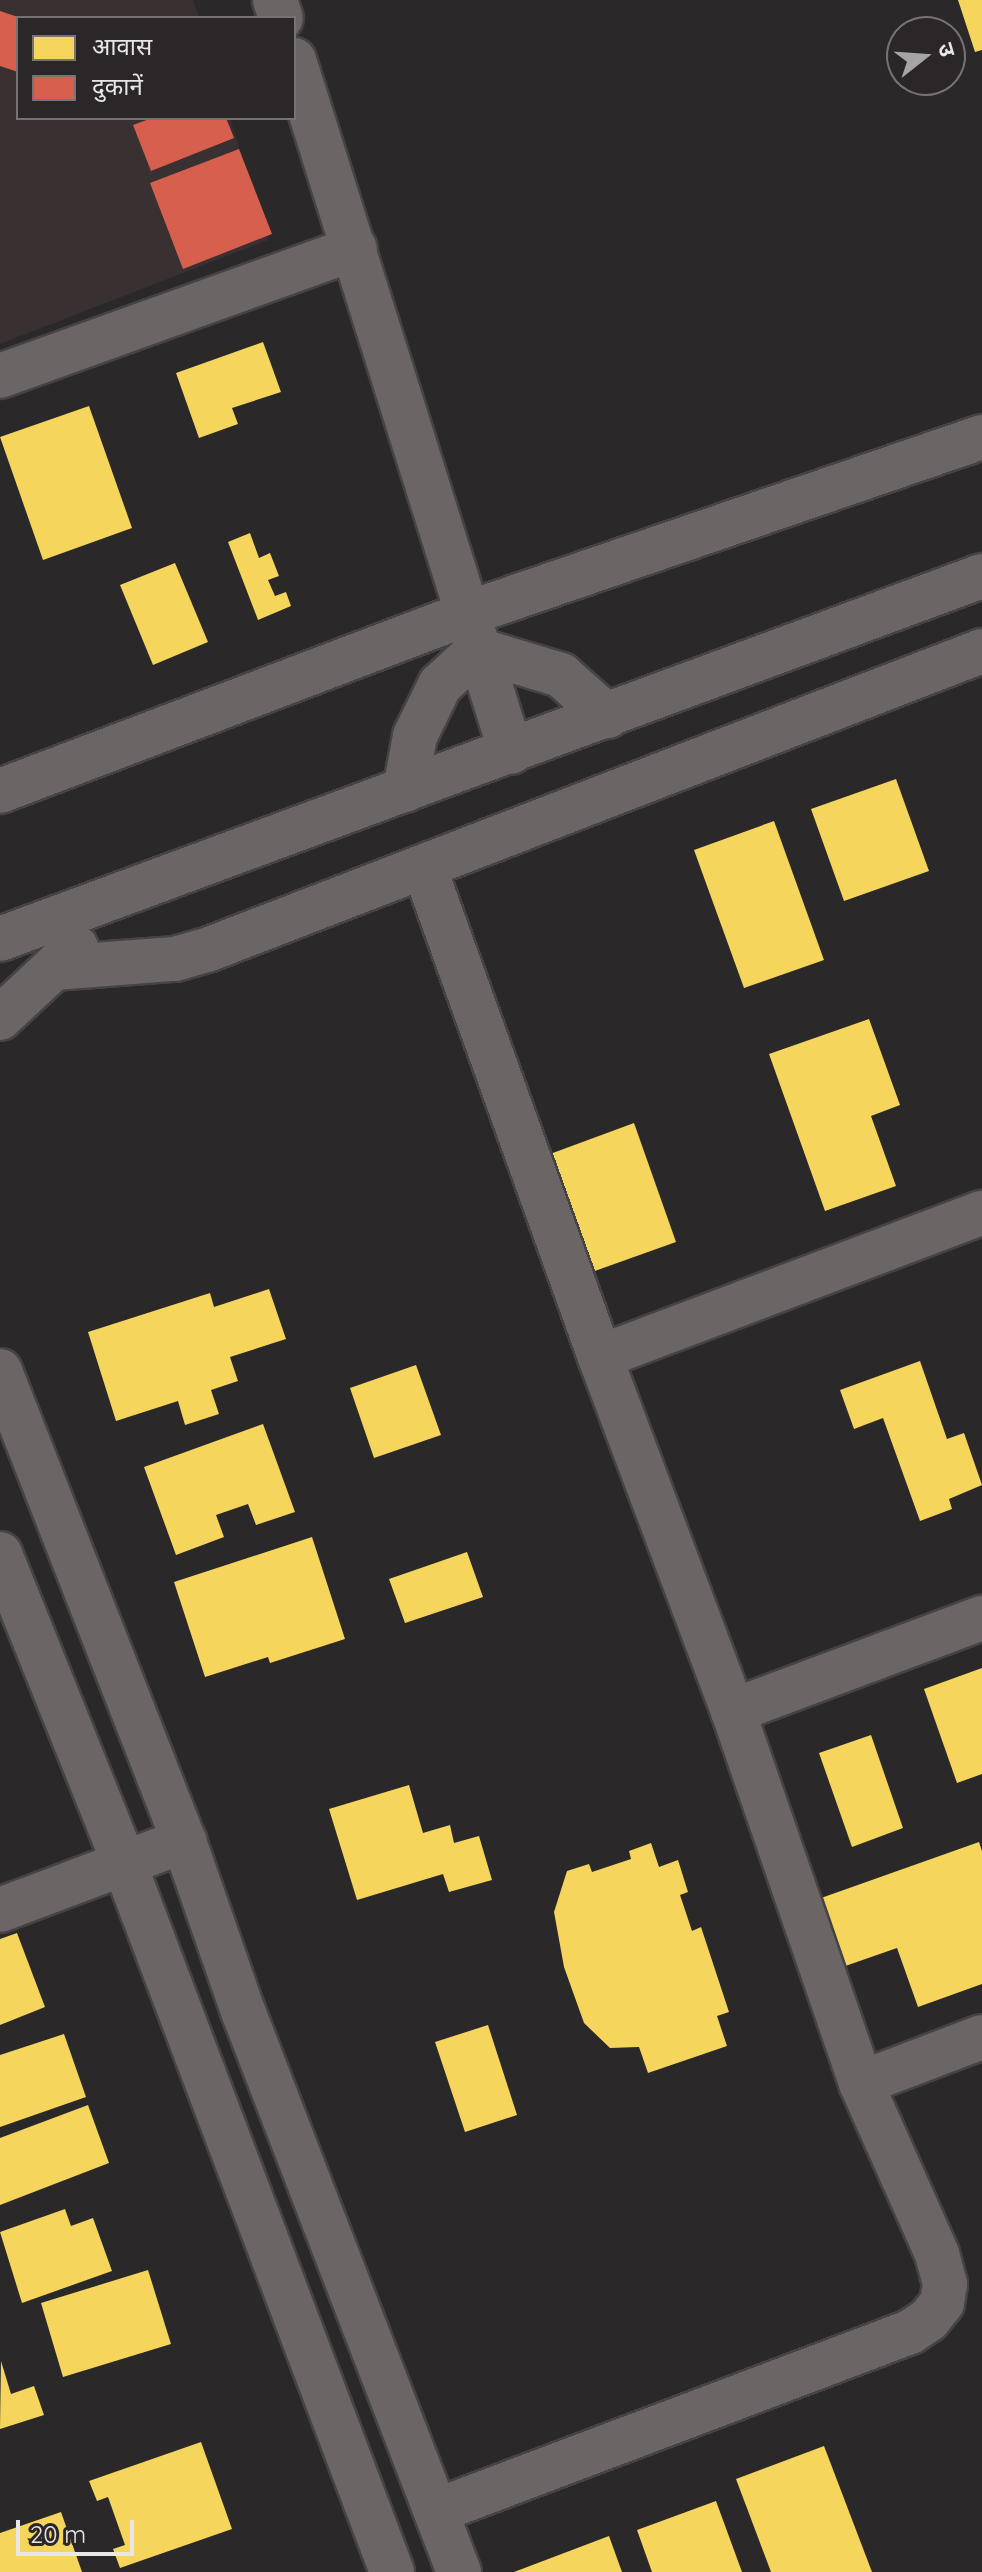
<!DOCTYPE html>
<html>
<head>
<meta charset="utf-8">
<style>
	body { margin:0 }
	#map { position:relative; width:982px; height:2572px; overflow:hidden; background:#2a2829; font-family:Quicksand,"Noto Sans Devanagari",sans-serif }
	div>[style] { position:absolute }
	.built>* { inset:0; background:#393031 }
	.homes>* { inset:0; background:#f6d55c }
	.shops>* { inset:0; background:#d6604d }
	.roads { filter:drop-shadow(2px 0 #454343) drop-shadow(-2px 0 #454343) drop-shadow(0 2px #454343) drop-shadow(0 -2px #454343) }
	.minor>* { height:44px; margin:-22px; padding:0 22px; transform-origin:22px; border-radius:22px; background:#6b6566 }
	span { translate:-50% -50%; white-space:nowrap; text-align:center; line-height:1.15; -webkit-text-stroke:8px #2b2728; paint-order:stroke }
	.legend { position:absolute; left:16px; top:16px; width:280px; height:104px; box-sizing:border-box; background:#2b2728; border:2px solid #777374; margin:0; padding:10px 14px; list-style:none; font-size:24px; color:#e8e6e6 }
	.legend li { display:flex; align-items:center; gap:16px; height:40px }
	.legend b { width:40px; border:2px solid #777374 }
	.north { position:absolute; left:886px; top:16px; width:80px; height:80px; box-sizing:border-box; background:#2b2728; border:2px solid #777374; border-radius:50%; rotate:73deg; font-size:22px; font-weight:700; line-height:32px; text-align:center; color:#e8e6e6 }
	.north::after { content:''; display:block; margin:auto; width:28px; height:36px; background:#a6a4a4; clip-path:polygon(50% 0,100% 100%,50% 72%,0 100%) }
	.scale { position:absolute; left:16px; top:2520px; width:118px; height:36px; box-sizing:border-box; border:4px solid #e8e6e6; border-top:0; padding-left:10px; font-size:24px; line-height:28px; white-space:nowrap; color:#e8e6e6; -webkit-text-stroke:6px #2b2728; paint-order:stroke }
</style>
</head>
<body>
<div id="map">
	<div class="built">
		<div style="clip-path:polygon(0 0,193px 0,199px 18px,18px 18px,18px 118px,230px 118px,268px 240px,0 344px)"></div>
	</div>
	<div class="homes">
		<div style="clip-path:polygon(958px 0,982px 0,982px 50px,975px 52px)"></div>
		<div style="clip-path:polygon(263px 342px,281px 392px,232px 408px,238px 424px,199px 438px,176px 373px)"></div>
		<div style="clip-path:polygon(89px 406px,132px 528px,43px 560px,0 437px)"></div>
		<div style="clip-path:polygon(250px 533px,259px 558px,270px 553px,279px 576px,268px 580px,275px 596px,286px 592px,291px 606px,258px 620px,228px 542px)"></div>
		<div style="clip-path:polygon(175px 563px,208px 642px,153px 665px,120px 585px)"></div>
		<div style="clip-path:polygon(896px 779px,929px 871px,844px 901px,811px 809px)"></div>
		<div style="clip-path:polygon(774px 821px,824px 960px,744px 988px,694px 850px)"></div>
		<div style="clip-path:polygon(869px 1019px,900px 1105px,871px 1116px,896px 1186px,825px 1211px,769px 1054px)"></div>
		<div style="clip-path:polygon(634px 1123px,676px 1242px,592px 1272px,550px 1154px)"></div>
		<div style="clip-path:polygon(269px 1289px,286px 1339px,230px 1357px,238px 1381px,211px 1390px,219px 1414px,185px 1425px,178px 1401px,116px 1421px,88px 1332px,210px 1293px,214px 1307px)"></div>
		<div style="clip-path:polygon(920px 1361px,947px 1439px,964px 1433px,982px 1485px,949px 1499px,952px 1509px,920px 1521px,883px 1418px,854px 1429px,840px 1390px)"></div>
		<div style="clip-path:polygon(416px 1365px,441px 1435px,374px 1458px,350px 1388px)"></div>
		<div style="clip-path:polygon(263px 1424px,295px 1512px,256px 1525px,248px 1504px,216px 1515px,224px 1537px,176px 1555px,144px 1467px)"></div>
		<div style="clip-path:polygon(312px 1537px,345px 1639px,270px 1663px,268px 1657px,205px 1677px,174px 1582px)"></div>
		<div style="clip-path:polygon(467px 1552px,483px 1597px,405px 1623px,389px 1579px)"></div>
		<div style="clip-path:polygon(982px 1668px,982px 1774px,957px 1783px,924px 1689px)"></div>
		<div style="clip-path:polygon(871px 1735px,903px 1828px,852px 1847px,819px 1753px)"></div>
		<div style="clip-path:polygon(409px 1785px,423px 1833px,450px 1825px,454px 1843px,479px 1836px,492px 1880px,449px 1892px,443px 1874px,357px 1900px,329px 1809px)"></div>
		<div style="clip-path:polygon(979px 1842px,982px 1851px,982px 1984px,918px 2007px,897px 1948px,831px 1971px,807px 1903px)"></div>
		<div style="clip-path:polygon(651px 1843px,659px 1867px,678px 1860px,688px 1892px,680px 1895px,692px 1931px,701px 1927px,729px 2012px,717px 2016px,727px 2046px,648px 2073px,639px 2047px,610px 2048px,584px 2023px,564px 1967px,554px 1912px,567px 1871px,589px 1864px,592px 1872px,631px 1859px,629px 1851px)"></div>
		<div style="clip-path:polygon(17px 1933px,45px 2007px,0 2025px,0 1939px)"></div>
		<div style="clip-path:polygon(488px 2025px,517px 2115px,465px 2132px,435px 2042px)"></div>
		<div style="clip-path:polygon(64px 2034px,86px 2097px,0 2127px,0 2055px)"></div>
		<div style="clip-path:polygon(88px 2105px,109px 2163px,0 2205px,0 2138px)"></div>
		<div style="clip-path:polygon(65px 2209px,71px 2226px,93px 2218px,112px 2271px,22px 2303px,0 2232px)"></div>
		<div style="clip-path:polygon(148px 2270px,171px 2344px,63px 2377px,41px 2303px)"></div>
		<div style="clip-path:polygon(1px 2361px,11px 2394px,34px 2386px,44px 2415px,0 2429px)"></div>
		<div style="clip-path:polygon(201px 2442px,232px 2529px,120px 2568px,113px 2549px,125px 2545px,108px 2497px,97px 2501px,89px 2481px)"></div>
		<div style="clip-path:polygon(824px 2446px,872px 2572px,771px 2572px,736px 2479px)"></div>
		<div style="clip-path:polygon(716px 2501px,742px 2572px,652px 2572px,637px 2530px)"></div>
		<div style="clip-path:polygon(61px 2512px,82px 2572px,0 2572px,0 2533px)"></div>
		<div style="clip-path:polygon(609px 2536px,622px 2572px,514px 2572px)"></div>
	</div>
	<div class="shops">
		<div style="clip-path:polygon(0 11px,18px 17px,18px 72px,0 66px)"></div>
		<div style="clip-path:polygon(152px 118px,226px 118px,234px 138px,151px 171px,133px 125px)"></div>
		<div style="clip-path:polygon(239px 149px,272px 234px,183px 269px,150px 183px)"></div>
	</div>
	<div class="roads">
		<div class="minor">
			<div style="left:275px;top:0;width:19px;rotate:72deg"></div>
			<div style="left:294px;top:60px;width:725px;rotate:72.59deg"></div>
			<div style="left:0;top:376px;width:377px;rotate:-19.8deg"></div>
			<div style="left:405px;top:790px;width:55px;rotate:-79.5deg"></div>
			<div style="left:415px;top:736px;width:57px;rotate:-63.9deg"></div>
			<div style="left:440px;top:685px;width:52px;rotate:-42.6deg"></div>
			<div style="left:478px;top:650px;width:87px;rotate:16.8deg"></div>
			<div style="left:561px;top:675px;width:62px;rotate:41.7deg"></div>
			<div style="left:0;top:791px;width:498px;rotate:-20.8deg"></div>
			<div style="left:466px;top:614px;width:546px;rotate:-18.93deg"></div>
			<div style="left:424px;top:867px;width:521px;rotate:70.24deg"></div>
			<div style="left:600px;top:1357px;width:378px;rotate:69.4deg"></div>
			<div style="left:733px;top:1711px;width:393px;rotate:71deg"></div>
			<div style="left:861px;top:2083px;width:187px;rotate:66deg"></div>
			<div style="left:937px;top:2254px;width:31px;rotate:75deg"></div>
			<div style="left:945px;top:2284px;width:19px;rotate:99deg"></div>
			<div style="left:942px;top:2303px;width:22px;rotate:129deg"></div>
			<div style="left:928px;top:2320px;width:22px;rotate:146deg"></div>
			<div style="left:910px;top:2332px;width:507px;rotate:159.31deg"></div>
			<div style="left:0;top:939px;width:1047px;rotate:-20.29deg"></div>
			<div style="left:54px;top:968px;width:121px;rotate:-4.3deg"></div>
			<div style="left:175px;top:959px;width:33px;rotate:-16deg"></div>
			<div style="left:207px;top:950px;width:831px;rotate:-21.1deg"></div>
			<div style="left:0;top:1018px;width:104px;rotate:-43.1deg"></div>
			<div style="left:600px;top:1357px;width:408px;rotate:-20.7deg"></div>
			<div style="left:0;top:1371px;width:505px;rotate:68.62deg"></div>
			<div style="left:184px;top:1841px;width:180px;rotate:70.9deg"></div>
			<div style="left:243px;top:2011px;width:601px;rotate:68.94deg"></div>
			<div style="left:0;top:1554px;width:333px;rotate:68.1deg"></div>
			<div style="left:124px;top:1863px;width:758px;rotate:69.29deg"></div>
			<div style="left:733px;top:1711px;width:266px;rotate:-20.5deg"></div>
			<div style="left:0;top:1910px;width:197px;rotate:-20.6deg"></div>
			<div style="left:861px;top:2083px;width:129px;rotate:-20.8deg"></div>
		</div>
	</div>
	<ul class="legend">
	<li><b style="height:22px;background:#f6d55c"></b>आवास</li>
	<li><b style="height:22px;background:#d6604d"></b>दुकानें</li>
	</ul>
	<div class="north">उ</div>
	<div class="scale">20 m</div>
</div>
</body>
</html>
